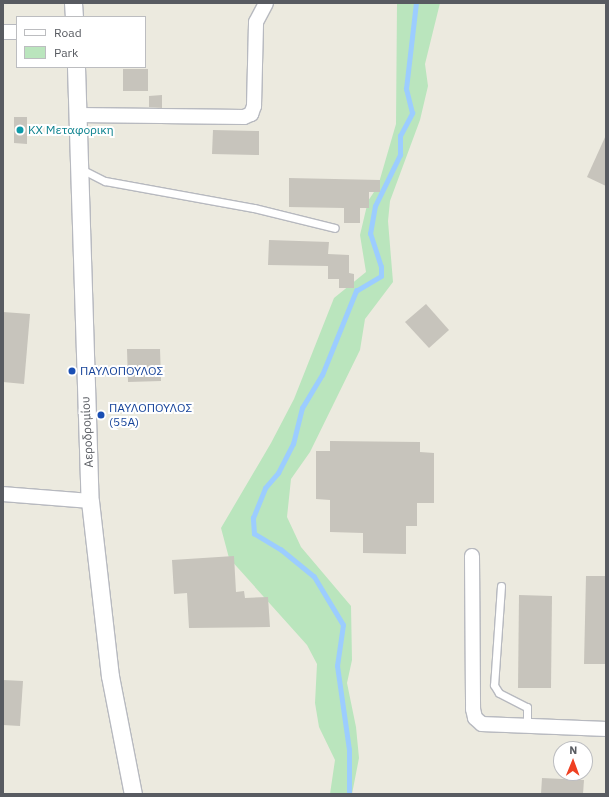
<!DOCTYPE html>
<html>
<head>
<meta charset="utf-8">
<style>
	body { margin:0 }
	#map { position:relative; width:609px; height:797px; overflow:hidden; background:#eceadf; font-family:"IBM Plex Sans",sans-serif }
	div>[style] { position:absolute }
	.green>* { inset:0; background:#bae5bd }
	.stream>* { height:4.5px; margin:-2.25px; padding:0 2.25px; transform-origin:2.25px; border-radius:2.25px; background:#9ccdff }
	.building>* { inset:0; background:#c7c4bc }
	.roads { filter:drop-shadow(1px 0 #b7b9bf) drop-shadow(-1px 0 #b7b9bf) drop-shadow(0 1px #b7b9bf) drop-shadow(0 -1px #b7b9bf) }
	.service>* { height:7px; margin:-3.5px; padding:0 3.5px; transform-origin:3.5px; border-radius:3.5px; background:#fff }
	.minor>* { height:14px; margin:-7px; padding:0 7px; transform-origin:7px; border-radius:7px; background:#fff }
	.tertiary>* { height:17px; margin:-8.5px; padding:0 8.5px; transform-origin:8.5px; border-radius:8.5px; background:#fff }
	.dots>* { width:11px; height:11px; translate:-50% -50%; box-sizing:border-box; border:2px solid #fff; border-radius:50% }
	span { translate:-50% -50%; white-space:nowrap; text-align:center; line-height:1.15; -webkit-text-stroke:4px #fff; paint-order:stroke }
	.culture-label { font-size:12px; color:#0d838f }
	.left { translate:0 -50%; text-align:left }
	.transit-label { font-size:12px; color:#164399 }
	.street-label { font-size:12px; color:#585b61 }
	.frame { position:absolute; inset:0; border:4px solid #585b61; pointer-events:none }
	.legend { position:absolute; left:16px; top:16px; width:130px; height:52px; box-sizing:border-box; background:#fff; border:1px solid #bcbdc0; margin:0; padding:5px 7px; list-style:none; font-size:12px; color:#585b61 }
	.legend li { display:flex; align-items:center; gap:8px; height:20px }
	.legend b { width:20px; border:1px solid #bcbdc0 }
	.north { position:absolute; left:553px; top:741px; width:40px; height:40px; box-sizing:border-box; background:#fff; border:1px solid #bcbdc0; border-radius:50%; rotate:1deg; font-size:11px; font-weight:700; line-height:16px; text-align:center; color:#585b61 }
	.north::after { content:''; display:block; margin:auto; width:14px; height:18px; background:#ef4022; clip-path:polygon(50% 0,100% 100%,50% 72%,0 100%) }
</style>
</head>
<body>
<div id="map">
	<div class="green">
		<div style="clip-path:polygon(397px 3px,440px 3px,425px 64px,428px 86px,420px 120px,390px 201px,388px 221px,393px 282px,365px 319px,360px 350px,310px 452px,291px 479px,287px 517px,301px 547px,351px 606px,352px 660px,347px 683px,356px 727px,359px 758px,352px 794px,330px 794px,335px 760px,319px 727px,315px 703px,317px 664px,307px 645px,229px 558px,221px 528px,271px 443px,294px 399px,334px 298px,366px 272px,360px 235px,368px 201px,378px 186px,396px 124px)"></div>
	</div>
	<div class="stream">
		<div style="left:349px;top:794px;width:44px;rotate:-90deg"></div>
		<div style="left:349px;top:750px;width:85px;rotate:-98.1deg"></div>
		<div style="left:337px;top:666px;width:41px;rotate:-81.7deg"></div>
		<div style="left:343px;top:625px;width:56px;rotate:-121.1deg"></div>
		<div style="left:314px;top:577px;width:43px;rotate:-140.7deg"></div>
		<div style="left:281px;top:550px;width:31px;rotate:-149deg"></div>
		<div style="left:254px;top:534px;width:16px;rotate:-94deg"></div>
		<div style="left:253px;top:518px;width:32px;rotate:-68deg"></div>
		<div style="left:265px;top:488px;width:20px;rotate:-49deg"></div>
		<div style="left:278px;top:473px;width:33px;rotate:-63deg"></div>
		<div style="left:293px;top:444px;width:37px;rotate:-76deg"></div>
		<div style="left:302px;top:408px;width:39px;rotate:-59deg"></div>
		<div style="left:322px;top:375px;width:91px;rotate:-68deg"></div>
		<div style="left:356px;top:291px;width:29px;rotate:-31deg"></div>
		<div style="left:381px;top:276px;width:9px;rotate:-90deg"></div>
		<div style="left:381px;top:267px;width:35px;rotate:-108deg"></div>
		<div style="left:370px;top:234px;width:28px;rotate:-80deg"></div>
		<div style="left:375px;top:206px;width:57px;rotate:-63.9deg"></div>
		<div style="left:400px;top:155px;width:19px;rotate:-90deg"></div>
		<div style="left:400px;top:136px;width:26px;rotate:-62deg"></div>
		<div style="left:412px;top:113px;width:25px;rotate:-104deg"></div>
		<div style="left:406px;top:89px;width:87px;rotate:-83.4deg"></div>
	</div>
	<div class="building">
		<div style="clip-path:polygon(123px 69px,148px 69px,148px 91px,123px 91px)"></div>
		<div style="clip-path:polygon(162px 95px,162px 108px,149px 107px,149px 96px)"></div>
		<div style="clip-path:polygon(14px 117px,27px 117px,27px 144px,14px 143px)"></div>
		<div style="clip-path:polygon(213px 130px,259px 131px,259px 155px,212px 154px)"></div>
		<div style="clip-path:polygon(606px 135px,606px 186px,587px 177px)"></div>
		<div style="clip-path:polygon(289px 178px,380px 180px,380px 192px,369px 192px,369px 208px,360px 208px,360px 223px,344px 223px,344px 208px,289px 207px)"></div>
		<div style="clip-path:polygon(269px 240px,329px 242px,328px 254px,349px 255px,349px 273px,354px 274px,354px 288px,339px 288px,339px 279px,328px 279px,328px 266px,268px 265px)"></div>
		<div style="clip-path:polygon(426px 304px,449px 330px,429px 348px,405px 322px)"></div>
		<div style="clip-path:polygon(3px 312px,30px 314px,24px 384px,3px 382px)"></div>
		<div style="clip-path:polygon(127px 349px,160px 349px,161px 381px,128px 382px)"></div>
		<div style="clip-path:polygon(330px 441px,420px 442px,420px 452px,434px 453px,434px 503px,417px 503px,417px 526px,406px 526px,406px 554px,363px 553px,363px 533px,330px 532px,330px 500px,316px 499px,316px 451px,330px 451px)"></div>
		<div style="clip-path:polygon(234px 556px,236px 592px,244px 591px,245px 598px,268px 597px,270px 627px,189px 628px,187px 593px,174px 594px,172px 560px)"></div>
		<div style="clip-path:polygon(586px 576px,606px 576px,606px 664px,584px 664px)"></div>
		<div style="clip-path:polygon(519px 595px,552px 596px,551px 688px,518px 688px)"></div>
		<div style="clip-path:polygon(3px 680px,23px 681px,20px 726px,3px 725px)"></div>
		<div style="clip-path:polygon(542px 778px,584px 780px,583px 794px,541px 794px)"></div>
	</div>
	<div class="roads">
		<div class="service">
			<div style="left:79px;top:168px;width:29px;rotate:27deg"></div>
			<div style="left:105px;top:181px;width:151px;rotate:10.3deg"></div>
			<div style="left:254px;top:208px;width:83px;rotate:13.9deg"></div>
			<div style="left:501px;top:586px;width:99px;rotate:94deg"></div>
			<div style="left:494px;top:685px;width:9px;rotate:58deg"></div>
			<div style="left:499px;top:693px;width:31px;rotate:27deg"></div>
			<div style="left:527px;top:707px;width:19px;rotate:90deg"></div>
		</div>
		<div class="minor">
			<div style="left:3px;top:32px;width:14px"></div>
			<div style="left:77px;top:115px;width:167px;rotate:0.7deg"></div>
			<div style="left:244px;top:117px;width:8px;rotate:-23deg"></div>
			<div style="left:251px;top:114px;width:9px;rotate:-69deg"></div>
			<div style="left:254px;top:106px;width:84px;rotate:-88.6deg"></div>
			<div style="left:256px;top:22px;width:21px;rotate:-62deg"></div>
			<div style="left:3px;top:494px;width:87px;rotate:4.6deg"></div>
			<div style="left:472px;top:556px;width:153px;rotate:89.6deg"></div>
			<div style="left:473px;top:709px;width:9px;rotate:77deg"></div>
			<div style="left:475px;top:718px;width:9px;rotate:41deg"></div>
			<div style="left:482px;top:724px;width:124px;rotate:2.3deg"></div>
		</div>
		<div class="tertiary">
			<div style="left:73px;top:3px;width:14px;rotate:86deg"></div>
			<div style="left:76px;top:67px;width:434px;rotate:88.2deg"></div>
			<div style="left:90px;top:501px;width:176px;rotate:83.5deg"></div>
			<div style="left:110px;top:676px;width:120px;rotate:79deg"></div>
		</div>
	</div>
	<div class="dots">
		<div style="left:20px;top:130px;background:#0f9aa8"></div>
		<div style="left:72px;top:371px;background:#1a4fb4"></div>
		<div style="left:101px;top:415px;background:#1a4fb4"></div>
	</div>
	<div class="culture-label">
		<span class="left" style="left:28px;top:130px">ΚΧ Μεταφορικη</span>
	</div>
	<div class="transit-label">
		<span class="left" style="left:80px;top:371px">ΠΑΥΛΟΠΟΥΛΟΣ</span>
		<span class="left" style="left:109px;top:415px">ΠΑΥΛΟΠΟΥΛΟΣ<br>(55Α)</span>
	</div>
	<div class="street-label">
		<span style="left:87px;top:432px;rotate:-93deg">Αεροδρομίου</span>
	</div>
	<div class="frame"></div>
	<ul class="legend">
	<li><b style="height:5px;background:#fff"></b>Road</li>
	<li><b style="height:11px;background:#bae5bd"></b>Park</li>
	</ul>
	<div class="north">N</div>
</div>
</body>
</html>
